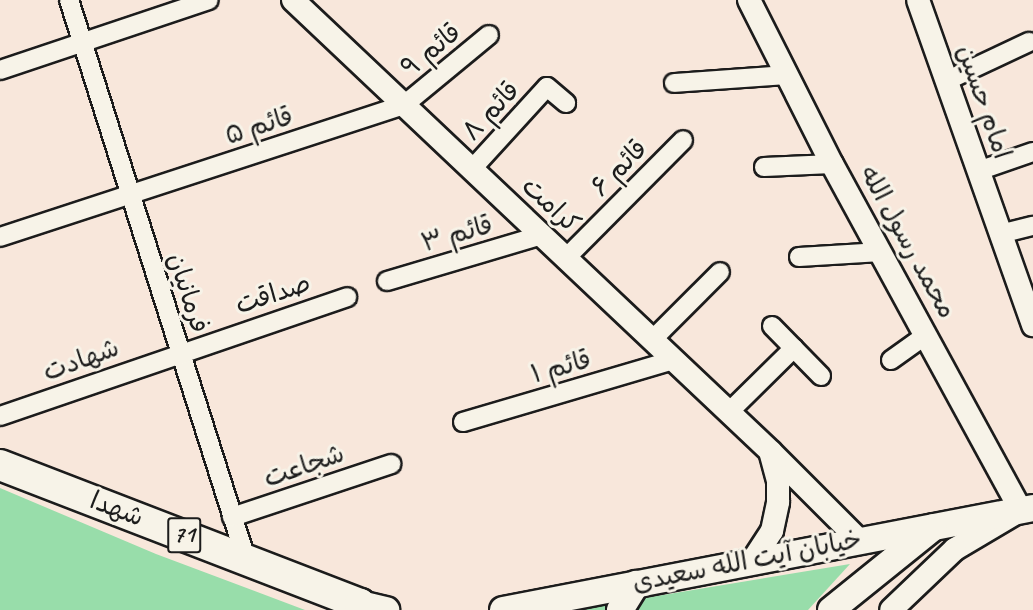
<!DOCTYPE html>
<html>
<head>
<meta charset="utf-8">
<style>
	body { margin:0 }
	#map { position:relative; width:1033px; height:610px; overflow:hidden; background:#f8e7db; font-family:Caveat,"Playpen Sans Arabic",sans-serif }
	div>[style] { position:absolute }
	.green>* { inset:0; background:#98ddaa }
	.roads { filter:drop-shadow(2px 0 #1c1c1c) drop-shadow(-2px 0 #1c1c1c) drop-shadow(0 2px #1c1c1c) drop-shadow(0 -2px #1c1c1c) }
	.minor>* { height:18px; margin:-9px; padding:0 9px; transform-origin:9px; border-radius:9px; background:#f7f3e8 }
	.tertiary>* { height:22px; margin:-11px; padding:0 11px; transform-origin:11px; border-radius:11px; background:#f7f3e8 }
	.secondary>* { height:26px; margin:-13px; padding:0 13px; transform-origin:13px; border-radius:13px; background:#f7f3e8 }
	.trunk>* { height:30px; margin:-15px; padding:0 15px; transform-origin:15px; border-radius:15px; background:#f7f3e8 }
	span { translate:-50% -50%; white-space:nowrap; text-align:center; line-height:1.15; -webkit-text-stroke:6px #f7f3e8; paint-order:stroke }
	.shield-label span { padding:2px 4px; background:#f7f3e8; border:2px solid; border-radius:4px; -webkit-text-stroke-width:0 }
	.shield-label { font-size:24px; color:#1c1c1c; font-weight:700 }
	.street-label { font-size:26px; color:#1c1c1c }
</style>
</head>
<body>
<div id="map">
	<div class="green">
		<div style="clip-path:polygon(0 488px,156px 554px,305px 610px,0 610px)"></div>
		<div style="clip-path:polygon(850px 564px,808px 610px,572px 610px)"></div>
	</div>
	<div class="roads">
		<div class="minor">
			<div style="left:69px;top:0;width:586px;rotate:72.43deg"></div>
			<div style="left:0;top:70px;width:220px;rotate:-18.5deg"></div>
			<div style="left:946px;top:81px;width:92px;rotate:-25.2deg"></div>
			<div style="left:674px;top:83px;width:111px;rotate:-4.1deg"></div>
			<div style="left:764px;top:167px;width:68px;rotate:-2.5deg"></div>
			<div style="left:472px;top:169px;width:111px;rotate:-47.6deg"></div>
			<div style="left:547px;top:87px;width:25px;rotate:40deg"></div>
			<div style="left:978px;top:171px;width:58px;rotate:-19.1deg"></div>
			<div style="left:1000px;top:234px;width:34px;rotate:-14deg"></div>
			<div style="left:0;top:237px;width:425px;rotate:-18.1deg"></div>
			<div style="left:404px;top:105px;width:110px;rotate:-39.5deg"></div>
			<div style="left:799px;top:257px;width:82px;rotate:-3.5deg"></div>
			<div style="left:566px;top:258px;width:166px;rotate:-45.2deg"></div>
			<div style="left:387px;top:281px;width:162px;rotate:-16.5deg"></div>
			<div style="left:772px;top:326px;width:70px;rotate:45.6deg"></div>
			<div style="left:652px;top:340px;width:96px;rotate:-45deg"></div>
			<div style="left:891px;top:360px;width:43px;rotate:-35.5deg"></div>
			<div style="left:729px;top:412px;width:91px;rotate:-44.6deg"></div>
			<div style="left:0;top:416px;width:367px;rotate:-18.9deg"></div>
			<div style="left:463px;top:422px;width:219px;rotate:-16.4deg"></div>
			<div style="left:232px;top:517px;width:168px;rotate:-18.4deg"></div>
		</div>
		<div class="tertiary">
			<div style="left:293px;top:0;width:658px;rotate:43.4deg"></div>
			<div style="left:771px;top:452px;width:123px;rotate:45deg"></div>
			<div style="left:749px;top:0;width:184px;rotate:63.2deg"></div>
			<div style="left:832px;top:164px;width:394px;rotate:61.4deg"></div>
			<div style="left:1021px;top:510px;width:77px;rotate:149.4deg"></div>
			<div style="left:955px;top:549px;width:88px;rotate:136.4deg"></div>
			<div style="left:918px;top:0;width:345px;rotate:70.5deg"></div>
			<div style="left:753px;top:560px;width:35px;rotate:-57deg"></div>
			<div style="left:772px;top:531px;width:30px;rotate:-78deg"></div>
			<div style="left:778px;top:502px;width:21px;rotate:-90deg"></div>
			<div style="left:778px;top:481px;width:28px;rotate:-105deg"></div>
		</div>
		<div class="secondary">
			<div style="left:360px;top:604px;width:27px;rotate:13deg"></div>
			<div style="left:503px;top:610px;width:540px;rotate:-10.89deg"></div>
			<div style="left:620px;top:610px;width:31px;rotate:-58deg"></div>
			<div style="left:831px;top:610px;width:132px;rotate:-38.9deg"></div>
		</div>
		<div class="trunk">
			<div style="left:0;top:465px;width:386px;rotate:21.1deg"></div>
			<div style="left:360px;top:604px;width:8px;rotate:50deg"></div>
		</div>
	</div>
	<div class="shield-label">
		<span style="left:184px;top:535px">71</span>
	</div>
	<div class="street-label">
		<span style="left:431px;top:50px;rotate:-39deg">قائم ۹</span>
		<span style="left:984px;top:102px;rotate:71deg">امام حسین</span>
		<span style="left:491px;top:111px;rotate:-47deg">قائم ۸</span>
		<span style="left:259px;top:126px;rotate:-18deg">قائم ۵</span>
		<span style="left:619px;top:168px;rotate:-45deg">قائم ۶</span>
		<span style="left:551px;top:205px;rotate:43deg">کرامت</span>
		<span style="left:457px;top:234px;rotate:-16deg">قائم ۳</span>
		<span style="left:908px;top:242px;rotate:61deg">محمد رسول الله</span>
		<span style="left:188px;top:293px;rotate:72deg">فرمانیان</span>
		<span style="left:273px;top:294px;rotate:-18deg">صداقت</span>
		<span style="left:81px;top:360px;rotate:-20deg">شهادت</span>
		<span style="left:561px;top:367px;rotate:-16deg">قائم ۱</span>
		<span style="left:304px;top:466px;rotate:-19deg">شجاعت</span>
		<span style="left:117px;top:509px;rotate:21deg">شهدا</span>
		<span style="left:747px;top:561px;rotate:-11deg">خیابان آیت الله سعیدی</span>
	</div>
</div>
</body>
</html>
